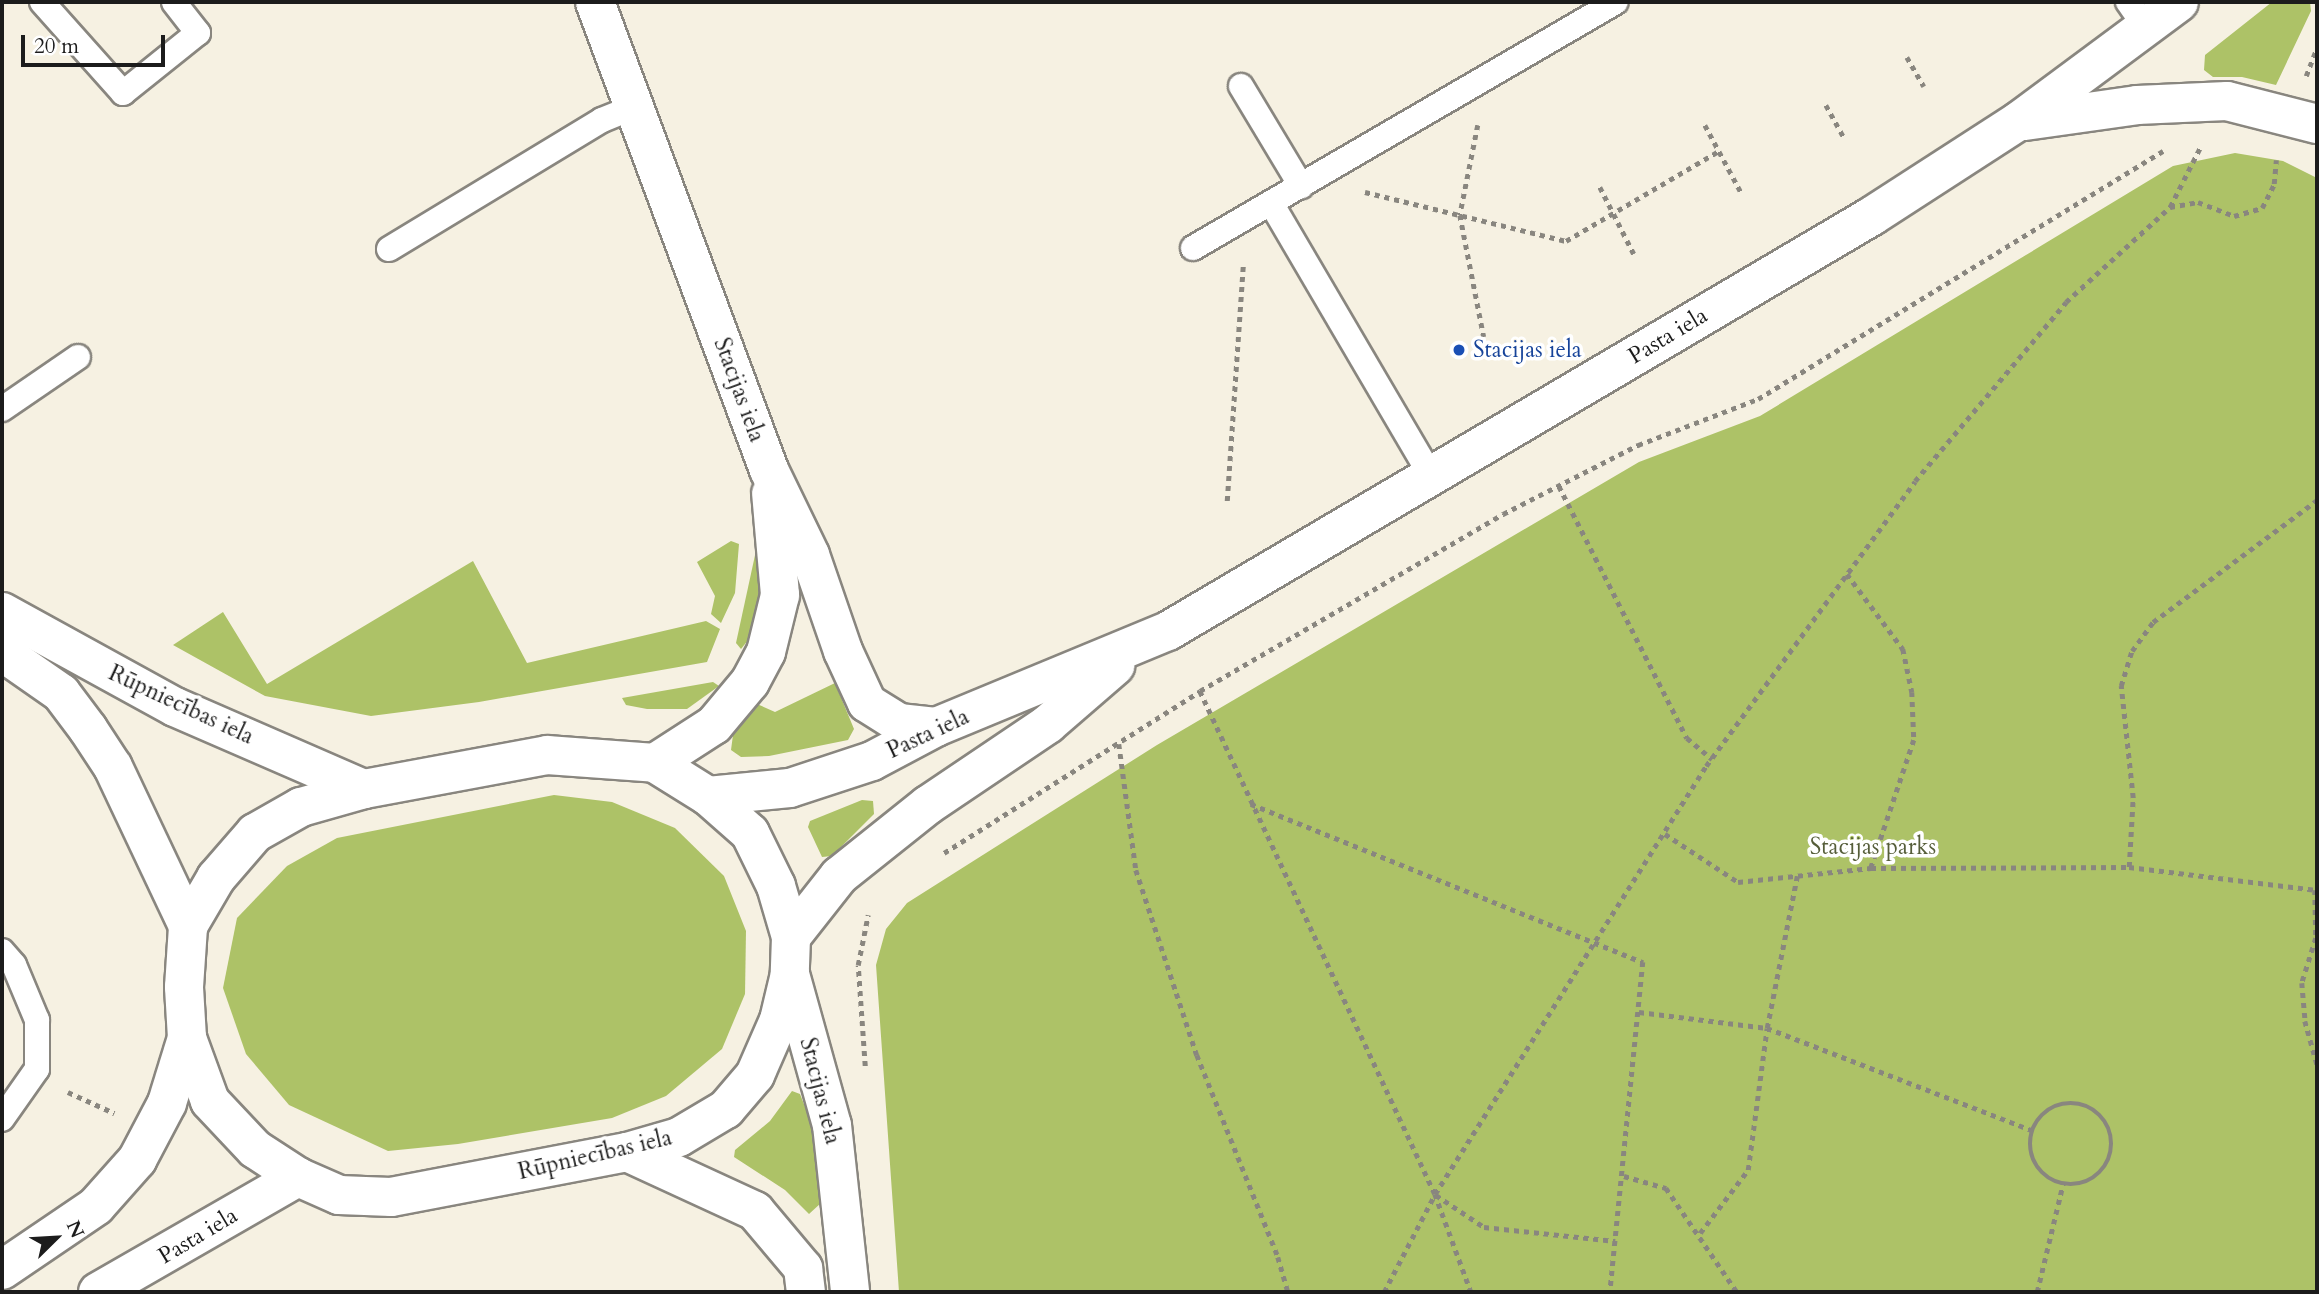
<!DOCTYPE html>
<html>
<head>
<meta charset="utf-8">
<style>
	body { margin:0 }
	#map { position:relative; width:2319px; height:1294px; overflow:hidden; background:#f6f1e2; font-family:Cardo,serif }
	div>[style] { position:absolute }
	.green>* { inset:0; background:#adc267 }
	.path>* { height:4.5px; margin-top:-2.25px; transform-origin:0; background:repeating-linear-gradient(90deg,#89867f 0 5px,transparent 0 10px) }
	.path>.ring { margin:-2.25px; padding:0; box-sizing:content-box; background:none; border:4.5px solid #89867f; border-radius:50% }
	.roads { filter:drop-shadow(2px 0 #89867f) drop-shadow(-2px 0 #89867f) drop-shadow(0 2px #89867f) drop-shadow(0 -2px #89867f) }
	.service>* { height:24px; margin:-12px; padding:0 12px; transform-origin:12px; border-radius:12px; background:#fff }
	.tertiary>* { height:38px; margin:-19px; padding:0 19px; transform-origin:19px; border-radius:19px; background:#fff }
	.secondary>* { height:38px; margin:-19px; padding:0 19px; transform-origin:19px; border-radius:19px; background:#fff }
	.primary>* { height:38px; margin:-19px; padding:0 19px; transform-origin:19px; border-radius:19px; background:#fff }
	.dots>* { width:19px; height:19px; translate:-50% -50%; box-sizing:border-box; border:4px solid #fff; border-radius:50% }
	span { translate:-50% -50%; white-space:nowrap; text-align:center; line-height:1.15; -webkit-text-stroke:7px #fff; paint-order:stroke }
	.street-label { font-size:23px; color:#1c1c1c }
	.transit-label { font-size:23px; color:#164399 }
	.left { translate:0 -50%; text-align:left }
	.park-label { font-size:23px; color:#565e3a }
	.frame { position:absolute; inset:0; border:4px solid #1c1c1c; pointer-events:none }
	.north { position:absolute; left:21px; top:1203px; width:70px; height:70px; -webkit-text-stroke:5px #fff; paint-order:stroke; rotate:66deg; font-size:19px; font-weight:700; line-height:28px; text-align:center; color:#1c1c1c }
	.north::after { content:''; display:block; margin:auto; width:24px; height:32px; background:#1c1c1c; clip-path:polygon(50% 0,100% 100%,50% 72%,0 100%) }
	.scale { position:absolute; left:21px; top:35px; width:144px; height:32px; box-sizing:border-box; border:4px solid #1c1c1c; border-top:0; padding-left:9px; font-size:21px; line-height:24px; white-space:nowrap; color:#1c1c1c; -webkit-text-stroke:5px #fff; paint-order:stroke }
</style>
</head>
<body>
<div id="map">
	<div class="green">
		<div style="clip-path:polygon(2272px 2px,2310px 2px,2311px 11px,2276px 85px,2242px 77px,2213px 77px,2204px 70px,2205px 55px)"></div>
		<div style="clip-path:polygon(2235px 153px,2283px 161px,2317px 178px,2317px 1292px,899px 1292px,876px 965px,886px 929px,907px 903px,1157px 745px,1639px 462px,1760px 416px,2173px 166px)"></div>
		<div style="clip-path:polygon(731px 541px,739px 544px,735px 593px,721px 623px,711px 614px,715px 596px,697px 562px)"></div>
		<div style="clip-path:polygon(757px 546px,764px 603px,753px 634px,741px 649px,736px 643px)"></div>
		<div style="clip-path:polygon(473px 561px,527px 663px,706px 621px,720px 629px,707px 662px,479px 702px,371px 716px,265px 696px,173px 645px,223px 612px,267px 684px)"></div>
		<div style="clip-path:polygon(713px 682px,719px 686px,687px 709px,647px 709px,626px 705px,622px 698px)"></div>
		<div style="clip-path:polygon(835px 683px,854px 729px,848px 740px,769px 756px,741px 757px,731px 750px,733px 735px,757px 704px,775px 712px)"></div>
		<div style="clip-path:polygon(554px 795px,612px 802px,675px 828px,724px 876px,746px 931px,745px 994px,722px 1049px,666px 1096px,612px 1118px,458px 1144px,388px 1151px,289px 1105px,246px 1054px,223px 988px,237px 918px,287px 866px,337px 838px)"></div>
		<div style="clip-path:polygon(862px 800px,873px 801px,874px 814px,832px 856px,822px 857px,808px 827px,810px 821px)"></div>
		<div style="clip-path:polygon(792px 1091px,800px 1094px,811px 1122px,816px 1158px,821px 1203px,809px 1214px,785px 1190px,734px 1157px,735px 1150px,770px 1121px)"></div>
	</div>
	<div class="path">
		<div style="left:1907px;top:57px;width:34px;rotate:60deg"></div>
		<div style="left:2306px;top:76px;width:30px;rotate:-69deg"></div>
		<div style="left:1826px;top:105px;width:38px;rotate:61deg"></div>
		<div style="left:1478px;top:125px;width:92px;rotate:101.3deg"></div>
		<div style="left:1460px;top:215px;width:124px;rotate:78.9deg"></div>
		<div style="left:1705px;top:125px;width:78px;rotate:61.8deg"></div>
		<div style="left:1600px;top:187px;width:75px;rotate:63.1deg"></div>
		<div style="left:1365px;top:192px;width:207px;rotate:13.7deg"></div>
		<div style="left:1566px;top:241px;width:178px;rotate:-30.5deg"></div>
		<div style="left:2170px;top:207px;width:68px;rotate:-63.1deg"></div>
		<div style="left:1559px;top:486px;width:283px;rotate:63.1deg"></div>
		<div style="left:1687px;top:738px;width:33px;rotate:40deg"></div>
		<div style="left:1227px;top:501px;width:238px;rotate:-86.1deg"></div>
		<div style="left:1847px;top:574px;width:94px;rotate:53.3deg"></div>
		<div style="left:1903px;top:649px;width:44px;rotate:78.2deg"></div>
		<div style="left:1912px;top:692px;width:48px;rotate:87.6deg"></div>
		<div style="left:1914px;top:740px;width:135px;rotate:108.6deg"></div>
		<div style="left:1200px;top:691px;width:555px;rotate:64.96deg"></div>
		<div style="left:1435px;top:1194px;width:104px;rotate:69.8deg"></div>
		<div style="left:1119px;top:744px;width:127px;rotate:82.3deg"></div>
		<div style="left:1136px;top:870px;width:195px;rotate:71.8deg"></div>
		<div style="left:1197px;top:1055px;width:218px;rotate:68.1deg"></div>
		<div style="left:1278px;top:1257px;width:36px;rotate:74deg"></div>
		<div style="left:1251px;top:804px;width:423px;rotate:22deg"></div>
		<div style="left:1643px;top:962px;width:332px;rotate:95.7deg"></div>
		<div style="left:1665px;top:834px;width:87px;rotate:33.3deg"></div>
		<div style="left:1738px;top:882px;width:134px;rotate:-6deg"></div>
		<div style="left:1871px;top:868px;width:258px;rotate:-0.2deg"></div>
		<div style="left:2129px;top:867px;width:189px;rotate:7deg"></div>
		<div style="left:944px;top:853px;width:303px;rotate:-32.3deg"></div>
		<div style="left:1200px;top:691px;width:351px;rotate:-30.3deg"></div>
		<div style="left:1503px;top:514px;width:152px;rotate:-27.1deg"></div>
		<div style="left:1638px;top:445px;width:129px;rotate:-21deg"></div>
		<div style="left:1758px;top:399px;width:475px;rotate:-31.5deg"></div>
		<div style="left:2129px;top:867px;width:69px;rotate:-86.7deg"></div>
		<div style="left:2133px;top:798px;width:113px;rotate:-96.1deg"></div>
		<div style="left:2121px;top:686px;width:37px;rotate:-73deg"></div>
		<div style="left:2132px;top:651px;width:36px;rotate:-54deg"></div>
		<div style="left:2153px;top:622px;width:204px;rotate:-36.6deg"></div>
		<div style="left:2315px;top:890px;width:48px;rotate:88.8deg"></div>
		<div style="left:2316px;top:938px;width:47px;rotate:107.3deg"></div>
		<div style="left:2302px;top:983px;width:38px;rotate:85deg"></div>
		<div style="left:2305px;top:1021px;width:45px;rotate:74.4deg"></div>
		<div style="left:1639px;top:1012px;width:129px;rotate:7.1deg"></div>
		<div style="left:1767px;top:1028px;width:284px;rotate:21.1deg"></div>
		<div style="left:865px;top:1066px;width:101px;rotate:-94deg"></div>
		<div style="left:858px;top:965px;width:51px;rotate:-78.7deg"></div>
		<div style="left:68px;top:1092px;width:51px;rotate:24.5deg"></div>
		<div class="ring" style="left:2030px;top:1103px;width:77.5px;height:77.5px"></div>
		<div style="left:1624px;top:1176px;width:44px;rotate:15.9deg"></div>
		<div style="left:1666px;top:1188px;width:126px;rotate:55.7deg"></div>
		<div style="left:1436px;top:1195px;width:58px;rotate:33.7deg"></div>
		<div style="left:1484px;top:1227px;width:132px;rotate:6.1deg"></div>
		<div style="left:1700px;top:1233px;width:79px;rotate:-52.7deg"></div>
		<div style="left:1748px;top:1170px;width:143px;rotate:-82.4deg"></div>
		<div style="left:1767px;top:1028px;width:155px;rotate:-78.8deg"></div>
		<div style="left:1384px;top:1292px;width:110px;rotate:-62.5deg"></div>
		<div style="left:1435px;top:1194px;width:507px;rotate:-57.66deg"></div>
		<div style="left:1706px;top:766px;width:353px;rotate:-53.7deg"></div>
		<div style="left:1915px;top:481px;width:234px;rotate:-49.8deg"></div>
		<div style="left:2066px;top:302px;width:141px;rotate:-42.4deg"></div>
		<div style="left:2170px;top:207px;width:28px;rotate:-10deg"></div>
		<div style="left:2198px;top:202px;width:39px;rotate:21deg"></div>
		<div style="left:2234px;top:216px;width:29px;rotate:-16deg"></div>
		<div style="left:2262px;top:208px;width:27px;rotate:-63deg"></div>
		<div style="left:2274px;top:184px;width:24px;rotate:-85deg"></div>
		<div style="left:2037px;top:1292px;width:111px;rotate:-76.5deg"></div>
	</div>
	<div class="roads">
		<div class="service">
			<div style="left:42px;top:2px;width:122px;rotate:48.3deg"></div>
			<div style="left:123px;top:93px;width:96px;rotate:-38.7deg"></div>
			<div style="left:198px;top:33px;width:39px;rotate:-128deg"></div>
			<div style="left:2128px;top:2px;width:32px;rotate:55deg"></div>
			<div style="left:1241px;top:86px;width:117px;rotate:59deg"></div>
			<div style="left:1271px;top:203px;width:316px;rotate:59.6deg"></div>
			<div style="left:1193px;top:248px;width:489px;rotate:-30.2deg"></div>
			<div style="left:389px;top:249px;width:249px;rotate:-31.2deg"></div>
			<div style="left:602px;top:120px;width:35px;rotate:-22deg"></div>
			<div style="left:2px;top:409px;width:92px;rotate:-34.4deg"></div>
			<div style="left:2px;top:951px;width:18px;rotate:49deg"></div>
			<div style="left:14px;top:965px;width:60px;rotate:67.3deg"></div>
			<div style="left:37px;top:1020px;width:49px;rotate:90deg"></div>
			<div style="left:37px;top:1069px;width:61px;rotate:125deg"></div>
		</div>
		<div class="tertiary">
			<div style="left:595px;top:2px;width:499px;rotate:69.6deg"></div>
			<div style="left:769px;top:470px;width:94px;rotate:64.2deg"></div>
			<div style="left:810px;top:555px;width:102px;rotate:71deg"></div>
			<div style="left:843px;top:651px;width:57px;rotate:65.2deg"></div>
			<div style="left:867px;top:703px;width:38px;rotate:32deg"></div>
			<div style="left:899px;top:723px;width:37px;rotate:6deg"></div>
			<div style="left:655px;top:763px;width:70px;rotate:-32.8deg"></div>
			<div style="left:714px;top:725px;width:56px;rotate:-50.1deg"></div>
			<div style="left:750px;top:682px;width:34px;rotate:-62deg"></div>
			<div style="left:766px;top:652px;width:59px;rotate:-76.2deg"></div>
			<div style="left:780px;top:595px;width:102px;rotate:-95deg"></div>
			<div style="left:790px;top:974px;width:157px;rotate:74.5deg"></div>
			<div style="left:832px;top:1125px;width:168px;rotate:83.8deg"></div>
			<div style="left:627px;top:1152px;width:141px;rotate:24.7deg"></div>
			<div style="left:755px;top:1211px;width:75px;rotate:49.9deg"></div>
			<div style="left:803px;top:1268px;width:24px;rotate:83deg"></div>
		</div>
		<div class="secondary">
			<div style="left:2025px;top:121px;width:113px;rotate:-8.1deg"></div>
			<div style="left:2137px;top:105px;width:90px;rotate:-2.5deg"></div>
			<div style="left:2227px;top:101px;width:93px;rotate:14.3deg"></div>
			<div style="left:708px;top:796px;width:82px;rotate:-5.6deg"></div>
			<div style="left:790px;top:788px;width:86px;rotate:-18.2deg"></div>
			<div style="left:872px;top:761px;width:72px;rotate:-28deg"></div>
			<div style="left:936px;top:727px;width:251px;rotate:-22.5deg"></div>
			<div style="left:1168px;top:631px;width:817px;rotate:-30.52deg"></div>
			<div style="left:1872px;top:216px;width:175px;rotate:-32.9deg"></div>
			<div style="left:2019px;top:121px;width:199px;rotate:-36.6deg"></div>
			<div style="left:791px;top:937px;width:78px;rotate:-51.8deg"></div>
			<div style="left:839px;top:876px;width:114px;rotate:-38.6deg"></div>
			<div style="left:928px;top:805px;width:145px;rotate:-34deg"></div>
			<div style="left:1048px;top:724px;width:89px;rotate:-40.9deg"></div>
		</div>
		<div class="primary">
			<div style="left:2px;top:612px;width:197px;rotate:28.8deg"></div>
			<div style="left:175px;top:707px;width:206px;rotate:23.5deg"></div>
			<div style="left:2px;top:652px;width:72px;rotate:34.8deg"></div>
			<div style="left:61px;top:693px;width:45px;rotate:53.1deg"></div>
			<div style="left:88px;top:729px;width:45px;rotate:56.7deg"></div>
			<div style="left:113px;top:767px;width:176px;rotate:64.7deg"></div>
			<div style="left:547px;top:755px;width:108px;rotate:4.2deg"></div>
			<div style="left:655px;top:763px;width:62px;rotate:31.9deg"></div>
			<div style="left:708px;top:796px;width:56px;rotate:41.4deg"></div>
			<div style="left:750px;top:833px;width:59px;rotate:63.9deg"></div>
			<div style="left:776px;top:886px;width:53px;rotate:73.6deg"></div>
			<div style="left:791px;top:937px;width:37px;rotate:92deg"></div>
			<div style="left:790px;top:974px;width:47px;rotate:103.4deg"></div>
			<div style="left:779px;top:1020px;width:60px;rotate:113.6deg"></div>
			<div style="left:755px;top:1075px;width:45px;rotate:130.5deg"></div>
			<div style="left:726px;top:1109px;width:55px;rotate:149.2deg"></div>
			<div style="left:679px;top:1137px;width:54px;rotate:163.9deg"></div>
			<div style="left:627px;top:1152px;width:240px;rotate:169.2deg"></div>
			<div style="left:391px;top:1197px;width:52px;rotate:-177.8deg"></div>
			<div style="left:339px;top:1195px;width:45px;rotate:-156.3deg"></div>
			<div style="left:298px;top:1177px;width:51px;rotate:-146.9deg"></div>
			<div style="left:255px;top:1149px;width:66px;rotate:-133.2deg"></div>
			<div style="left:210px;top:1101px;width:67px;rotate:-110.1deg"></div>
			<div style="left:187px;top:1038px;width:51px;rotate:-93.4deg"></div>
			<div style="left:184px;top:987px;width:61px;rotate:-86.2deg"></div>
			<div style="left:188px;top:926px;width:56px;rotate:-59.7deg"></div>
			<div style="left:216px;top:878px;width:60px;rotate:-49.1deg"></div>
			<div style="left:255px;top:833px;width:53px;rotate:-29.5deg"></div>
			<div style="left:301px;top:807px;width:66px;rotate:-15.9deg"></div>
			<div style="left:364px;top:789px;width:186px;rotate:-10.5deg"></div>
			<div style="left:2px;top:1270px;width:114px;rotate:-34.2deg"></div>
			<div style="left:96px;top:1206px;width:62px;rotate:-48.3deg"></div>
			<div style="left:137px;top:1160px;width:64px;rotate:-62.2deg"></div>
			<div style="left:167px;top:1103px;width:68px;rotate:-72.9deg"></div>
			<div style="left:98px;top:1292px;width:231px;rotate:-29.9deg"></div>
		</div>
	</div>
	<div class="dots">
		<div style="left:1459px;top:350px;background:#1a4fb4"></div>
	</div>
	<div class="street-label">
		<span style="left:1668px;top:336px;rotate:-31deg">Pasta iela</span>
		<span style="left:739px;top:390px;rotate:70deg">Stacijas iela</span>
		<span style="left:181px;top:705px;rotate:25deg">Rūpniecības iela</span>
		<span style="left:928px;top:734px;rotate:-25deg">Pasta iela</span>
		<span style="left:820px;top:1091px;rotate:76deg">Stacijas iela</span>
		<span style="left:595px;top:1155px;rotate:-13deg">Rūpniecības iela</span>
		<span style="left:198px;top:1236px;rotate:-31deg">Pasta iela</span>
	</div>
	<div class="transit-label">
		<span class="left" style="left:1473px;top:350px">Stacijas iela</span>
	</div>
	<div class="park-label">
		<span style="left:1873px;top:847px">Stacijas parks</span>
	</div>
	<div class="frame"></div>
	<div class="north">N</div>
	<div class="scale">20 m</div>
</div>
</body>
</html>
